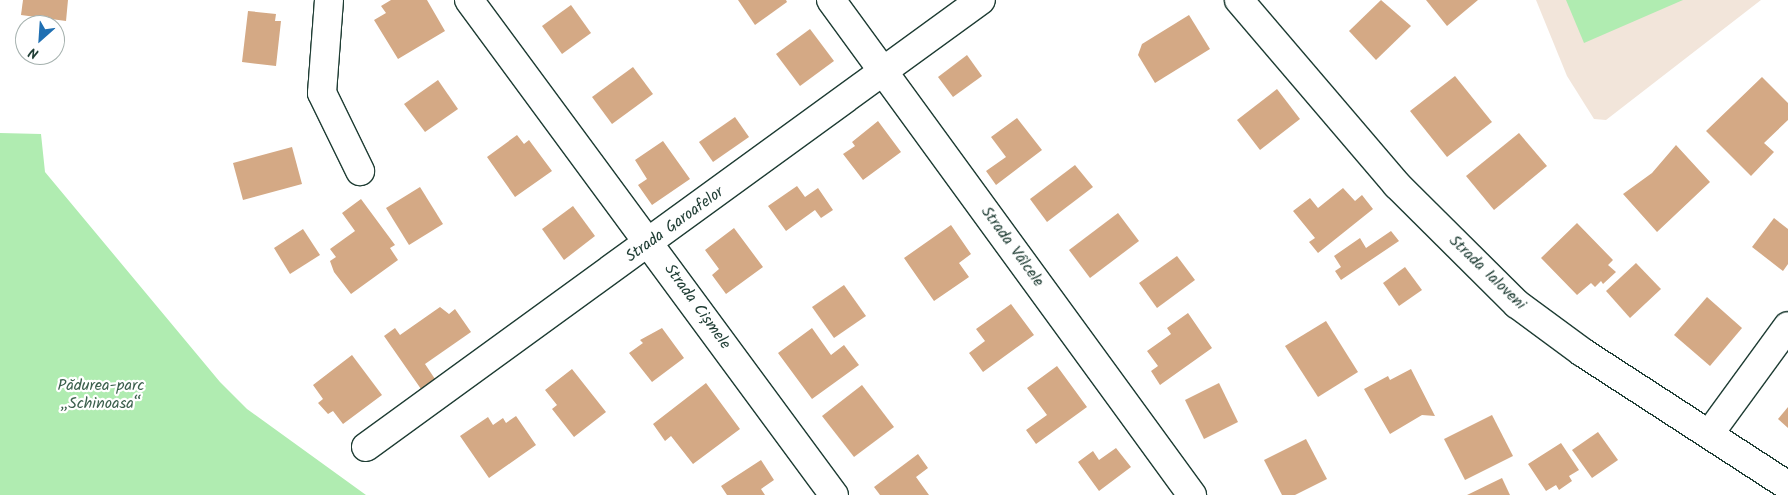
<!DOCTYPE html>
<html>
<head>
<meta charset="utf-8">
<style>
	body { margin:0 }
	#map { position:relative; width:1788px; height:495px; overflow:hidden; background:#fff; font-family:Kalam,sans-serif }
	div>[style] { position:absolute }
	.built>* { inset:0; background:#f2e5da }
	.green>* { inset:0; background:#b0ecb1 }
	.building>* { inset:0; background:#d4a985 }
	.roads { filter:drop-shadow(1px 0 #1f3d34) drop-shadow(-1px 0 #1f3d34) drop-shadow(0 1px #1f3d34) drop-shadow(0 -1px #1f3d34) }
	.minor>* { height:28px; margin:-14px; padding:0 14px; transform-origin:14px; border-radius:14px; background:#fff }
	.tertiary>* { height:28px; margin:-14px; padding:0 14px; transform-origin:14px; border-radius:14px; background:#fff }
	span { translate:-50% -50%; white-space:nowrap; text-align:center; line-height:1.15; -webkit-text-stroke:4.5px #fff; paint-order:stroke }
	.street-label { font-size:16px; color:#1f3d34 }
	.park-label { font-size:16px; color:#3c604d }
	.north { position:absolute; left:15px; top:15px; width:50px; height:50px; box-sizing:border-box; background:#fff; border:1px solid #a5b1ae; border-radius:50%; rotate:206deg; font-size:14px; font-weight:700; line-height:20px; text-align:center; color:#1f3d34 }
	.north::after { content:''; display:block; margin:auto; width:18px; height:22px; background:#1f6fb2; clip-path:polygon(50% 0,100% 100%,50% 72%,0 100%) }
</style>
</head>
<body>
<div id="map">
	<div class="built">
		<div style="clip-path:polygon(1536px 0,1761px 0,1606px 120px,1594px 119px,1567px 76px)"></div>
	</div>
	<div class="green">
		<div style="clip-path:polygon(1566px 0,1683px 0,1584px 43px)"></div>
		<div style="clip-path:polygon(0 133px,41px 134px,45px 172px,220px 382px,247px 409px,366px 495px,0 495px)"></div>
	</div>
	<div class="building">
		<div style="clip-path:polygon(23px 0,68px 0,66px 21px,21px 15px)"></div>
		<div style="clip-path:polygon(391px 0,427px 0,445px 31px,398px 59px,374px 20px,386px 13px,381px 6px)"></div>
		<div style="clip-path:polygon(738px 0,786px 0,787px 2px,755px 25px)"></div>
		<div style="clip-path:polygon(1381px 0,1411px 26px,1376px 60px,1349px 31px)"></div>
		<div style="clip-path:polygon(1426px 0,1478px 0,1447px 26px)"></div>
		<div style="clip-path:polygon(571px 5px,591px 33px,562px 54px,542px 26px)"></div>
		<div style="clip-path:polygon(248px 11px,276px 14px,275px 21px,281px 21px,276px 66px,242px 62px)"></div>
		<div style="clip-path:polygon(1189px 15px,1210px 49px,1155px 83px,1138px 55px,1142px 44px)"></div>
		<div style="clip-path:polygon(810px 29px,834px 61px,800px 86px,776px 54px)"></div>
		<div style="clip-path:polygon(967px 55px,982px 76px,953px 97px,938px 77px)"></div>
		<div style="clip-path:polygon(633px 67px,653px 94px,612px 124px,592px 97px)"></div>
		<div style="clip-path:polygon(1455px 76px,1492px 122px,1447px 157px,1410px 111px)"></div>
		<div style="clip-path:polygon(1762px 77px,1788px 103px,1788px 120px,1764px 143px,1774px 152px,1751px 176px,1706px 131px)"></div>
		<div style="clip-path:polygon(438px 80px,458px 109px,425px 132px,404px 104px)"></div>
		<div style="clip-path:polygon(1277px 89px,1300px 119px,1260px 150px,1237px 120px)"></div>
		<div style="clip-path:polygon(735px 117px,749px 137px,713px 162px,699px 142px)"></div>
		<div style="clip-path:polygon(1017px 118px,1042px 150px,996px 185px,986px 171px,1006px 157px,991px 137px)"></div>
		<div style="clip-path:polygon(878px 121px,901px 152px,863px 180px,843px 154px,855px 146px,852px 142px)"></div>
		<div style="clip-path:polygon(1519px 133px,1547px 166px,1494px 210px,1466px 176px)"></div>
		<div style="clip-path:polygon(517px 135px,524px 144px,529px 140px,552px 171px,515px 197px,487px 157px)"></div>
		<div style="clip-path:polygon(663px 141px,690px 179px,652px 205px,638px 185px,647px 179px,635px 160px)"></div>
		<div style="clip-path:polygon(1676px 145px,1710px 182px,1657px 232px,1623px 194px,1652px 173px)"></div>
		<div style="clip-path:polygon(292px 147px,302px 184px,243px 200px,233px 163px)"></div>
		<div style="clip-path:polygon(1075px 165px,1093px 187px,1047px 222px,1030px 199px)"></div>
		<div style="clip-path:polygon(797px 186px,805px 197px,818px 188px,833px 210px,821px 218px,815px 210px,786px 231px,768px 206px)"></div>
		<div style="clip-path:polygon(420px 187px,443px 224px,409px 245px,386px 208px)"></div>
		<div style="clip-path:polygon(1343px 188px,1355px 201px,1362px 195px,1373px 209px,1318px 253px,1309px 242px,1315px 238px,1293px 211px,1310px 198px,1318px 208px)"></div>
		<div style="clip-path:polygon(361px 199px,395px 245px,390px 248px,398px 260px,351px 294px,334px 272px,330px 261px,336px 257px,330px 249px,355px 231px,342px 213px)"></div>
		<div style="clip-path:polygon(573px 206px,595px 236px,564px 260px,542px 229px)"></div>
		<div style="clip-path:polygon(1118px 213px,1139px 241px,1090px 278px,1069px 250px)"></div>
		<div style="clip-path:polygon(1774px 218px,1788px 229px,1788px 264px,1783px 271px,1752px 247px)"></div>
		<div style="clip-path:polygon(1577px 223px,1613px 260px,1608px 265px,1616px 272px,1603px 284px,1601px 281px,1595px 287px,1591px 283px,1577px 295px,1541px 258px)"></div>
		<div style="clip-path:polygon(951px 225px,971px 254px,959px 263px,969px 277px,934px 301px,904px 258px)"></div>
		<div style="clip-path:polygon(734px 228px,763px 267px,726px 294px,712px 275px,719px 269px,705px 250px)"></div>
		<div style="clip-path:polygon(303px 229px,320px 255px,290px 274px,274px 248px)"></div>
		<div style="clip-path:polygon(1391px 231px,1399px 241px,1341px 280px,1335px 271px,1341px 267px,1334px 256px,1360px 238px,1366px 248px)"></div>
		<div style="clip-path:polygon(1177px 256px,1195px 280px,1157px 308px,1139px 283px)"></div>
		<div style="clip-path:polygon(1636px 263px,1661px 289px,1630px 318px,1606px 291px)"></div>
		<div style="clip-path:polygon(1405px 267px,1422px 290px,1399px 306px,1383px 283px)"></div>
		<div style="clip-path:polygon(844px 285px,866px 316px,834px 338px,812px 307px)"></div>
		<div style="clip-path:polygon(1707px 297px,1742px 328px,1710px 366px,1674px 335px)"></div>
		<div style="clip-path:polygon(1011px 304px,1034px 335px,983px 372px,969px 353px,985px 341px,976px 329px)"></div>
		<div style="clip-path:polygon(440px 307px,449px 314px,455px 309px,471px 332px,425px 364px,435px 379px,421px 389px,384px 336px,395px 328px,400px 335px)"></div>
		<div style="clip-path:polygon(1188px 313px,1212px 348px,1160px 385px,1151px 371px,1158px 366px,1147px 351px,1171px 334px,1167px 328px)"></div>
		<div style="clip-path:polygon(1326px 321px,1358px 372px,1318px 397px,1285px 346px)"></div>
		<div style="clip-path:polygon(662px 328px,684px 358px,652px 382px,629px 353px,643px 343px,640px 340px)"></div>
		<div style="clip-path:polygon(812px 328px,831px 355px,844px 345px,859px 365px,812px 399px,778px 353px)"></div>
		<div style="clip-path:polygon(352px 355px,382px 395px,343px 424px,333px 411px,328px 414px,318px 403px,323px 399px,313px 385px)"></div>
		<div style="clip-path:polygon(1057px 366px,1087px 407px,1036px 444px,1026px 430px,1047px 415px,1027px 388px)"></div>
		<div style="clip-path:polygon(572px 369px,606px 412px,574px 437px,552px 409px,557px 405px,545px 390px)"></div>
		<div style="clip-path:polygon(1411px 369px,1435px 416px,1422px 415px,1390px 434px,1364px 389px,1388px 376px,1390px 380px)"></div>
		<div style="clip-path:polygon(706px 383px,740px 429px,693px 464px,671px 436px,665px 441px,653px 424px)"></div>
		<div style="clip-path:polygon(1219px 383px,1238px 422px,1204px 439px,1185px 400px)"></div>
		<div style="clip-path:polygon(862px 385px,894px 427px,854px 457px,822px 416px)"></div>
		<div style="clip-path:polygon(1788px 407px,1788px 428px,1778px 419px)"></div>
		<div style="clip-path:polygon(1492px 415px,1513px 456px,1465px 480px,1444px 439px)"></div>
		<div style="clip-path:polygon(516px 416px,536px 445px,489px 478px,460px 436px,488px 417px,493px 425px,503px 418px,506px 423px)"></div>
		<div style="clip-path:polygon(1598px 432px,1618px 460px,1592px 478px,1572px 450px)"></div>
		<div style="clip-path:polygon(1306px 439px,1327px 479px,1295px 495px,1282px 495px,1264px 460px)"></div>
		<div style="clip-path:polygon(1561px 443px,1579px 470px,1569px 476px,1572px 481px,1559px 490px,1556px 485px,1546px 491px,1528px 464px)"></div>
		<div style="clip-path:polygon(1116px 448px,1131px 467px,1099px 491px,1078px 462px,1093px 451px,1099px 460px)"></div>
		<div style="clip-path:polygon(918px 454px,928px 468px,916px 477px,929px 495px,880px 495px,874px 487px)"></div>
		<div style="clip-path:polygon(761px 460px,774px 480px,761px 489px,765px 495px,727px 495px,721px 486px)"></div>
		<div style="clip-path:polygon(1502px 478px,1510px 495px,1467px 495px)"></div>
	</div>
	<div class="roads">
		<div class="minor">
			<div style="left:329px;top:0;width:93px;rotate:94.3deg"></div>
			<div style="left:322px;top:93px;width:87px;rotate:64deg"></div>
			<div style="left:469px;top:0;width:615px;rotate:53.6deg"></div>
			<div style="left:831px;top:0;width:613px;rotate:53.9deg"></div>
			<div style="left:1710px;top:433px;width:132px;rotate:-53.9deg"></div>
			<div style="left:366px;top:447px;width:760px;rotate:-36.01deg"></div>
		</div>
		<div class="tertiary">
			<div style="left:1239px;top:0;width:243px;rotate:49.5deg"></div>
			<div style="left:1397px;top:185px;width:169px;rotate:44.8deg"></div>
			<div style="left:1517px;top:304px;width:81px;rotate:36.4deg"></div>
			<div style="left:1582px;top:352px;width:246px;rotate:33deg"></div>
		</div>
	</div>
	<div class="street-label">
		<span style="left:675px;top:225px;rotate:-36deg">Strada Garoafelor</span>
		<span style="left:1012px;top:247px;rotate:54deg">Strada Vâlcele</span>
		<span style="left:1487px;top:273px;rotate:44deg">Strada Ialoveni</span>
		<span style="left:697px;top:307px;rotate:54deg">Strada Cișmele</span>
	</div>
	<div class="park-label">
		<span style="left:101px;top:395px">Pădurea-parc<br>„Schinoasa“</span>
	</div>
	<div class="north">N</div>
</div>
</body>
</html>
